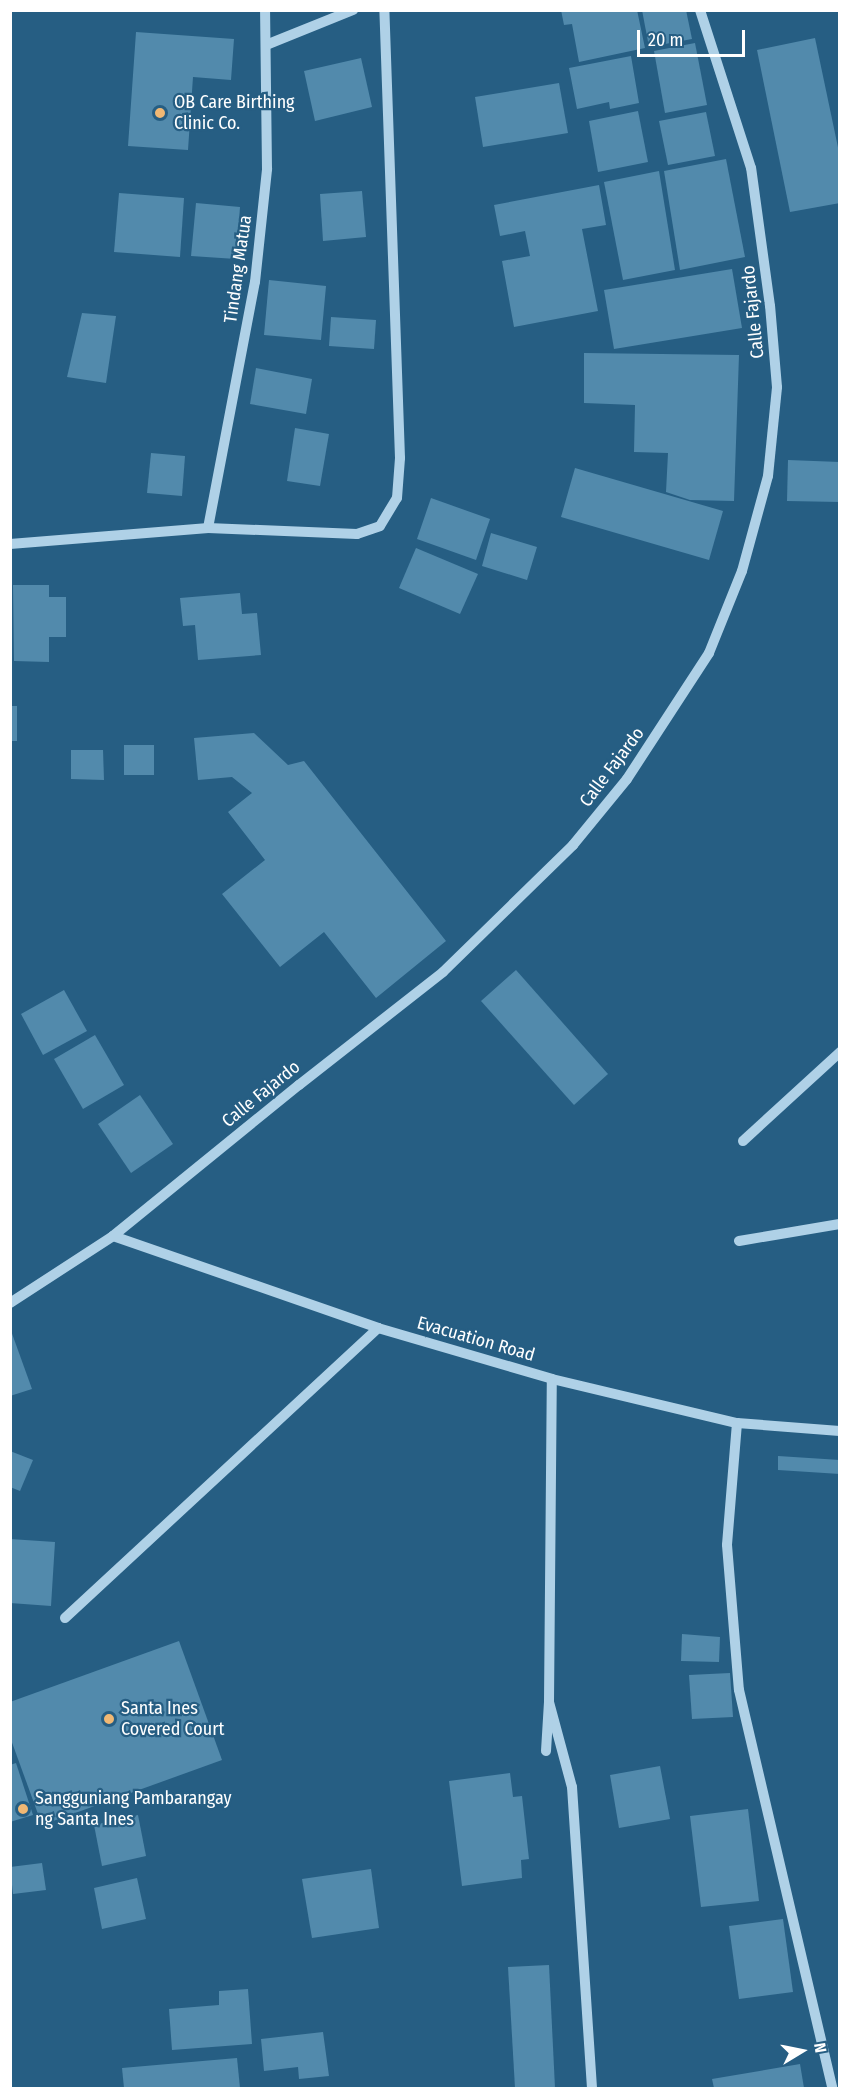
<!DOCTYPE html>
<html>
<head>
<meta charset="utf-8">
<style>
	body { margin:0 }
	#map { position:relative; width:850px; height:2099px; overflow:hidden; background:#265e83; font-family:"Fira Sans Condensed",sans-serif }
	div>[style] { position:absolute }
	.building>* { inset:0; background:#528aac }
	.minor>* { height:10px; margin:-5px; padding:0 5px; transform-origin:5px; border-radius:5px; background:#afd1e7 }
	.dots>* { width:16px; height:16px; translate:-50% -50%; box-sizing:border-box; border:3px solid #265e83; border-radius:50% }
	span { translate:-50% -50%; white-space:nowrap; text-align:center; line-height:1.15; -webkit-text-stroke:4.5px #265e83; paint-order:stroke }
	.poi-label { font-size:18px; color:#fff }
	.left { translate:0 -50%; text-align:left }
	.street-label { font-size:18px; color:#fff }
	.frame { position:absolute; inset:0; border:12px solid #fff; pointer-events:none }
	.north { position:absolute; left:772px; top:2021px; width:60px; height:60px; -webkit-text-stroke:4px #265e83; paint-order:stroke; rotate:80deg; font-size:16px; font-weight:700; line-height:24px; text-align:center; color:#fff }
	.north::after { content:''; display:block; margin:auto; width:21px; height:27px; background:#fff; clip-path:polygon(50% 0,100% 100%,50% 72%,0 100%) }
	.scale { position:absolute; left:637px; top:30px; width:108px; height:27px; box-sizing:border-box; border:3px solid #fff; border-top:0; padding-left:8px; font-size:18px; line-height:21px; white-space:nowrap; color:#fff; -webkit-text-stroke:4px #265e83; paint-order:stroke }
</style>
</head>
<body>
<div id="map">
	<div class="building">
		<div style="clip-path:polygon(561px 10px,637px 10px,645px 48px,579px 62px,572px 24px,564px 25px)"></div>
		<div style="clip-path:polygon(642px 10px,686px 10px,692px 39px,649px 47px)"></div>
		<div style="clip-path:polygon(136px 32px,234px 39px,231px 80px,193px 77px,188px 150px,128px 146px)"></div>
		<div style="clip-path:polygon(815px 38px,840px 157px,840px 203px,790px 212px,757px 50px)"></div>
		<div style="clip-path:polygon(695px 43px,707px 105px,665px 113px,654px 51px)"></div>
		<div style="clip-path:polygon(631px 56px,639px 103px,610px 109px,609px 102px,577px 109px,569px 68px)"></div>
		<div style="clip-path:polygon(361px 58px,372px 107px,315px 121px,304px 71px)"></div>
		<div style="clip-path:polygon(559px 83px,568px 133px,483px 147px,475px 97px)"></div>
		<div style="clip-path:polygon(638px 111px,648px 162px,598px 172px,589px 121px)"></div>
		<div style="clip-path:polygon(706px 112px,715px 156px,668px 165px,659px 121px)"></div>
		<div style="clip-path:polygon(726px 159px,745px 257px,680px 270px,664px 171px)"></div>
		<div style="clip-path:polygon(659px 171px,675px 270px,623px 280px,604px 182px)"></div>
		<div style="clip-path:polygon(599px 185px,606px 225px,582px 229px,598px 311px,514px 327px,502px 261px,530px 256px,525px 231px,500px 236px,494px 205px)"></div>
		<div style="clip-path:polygon(362px 191px,366px 237px,323px 241px,320px 194px)"></div>
		<div style="clip-path:polygon(119px 193px,184px 198px,180px 257px,114px 252px)"></div>
		<div style="clip-path:polygon(196px 203px,240px 207px,236px 259px,191px 256px)"></div>
		<div style="clip-path:polygon(732px 269px,742px 328px,614px 349px,604px 290px)"></div>
		<div style="clip-path:polygon(269px 280px,326px 286px,321px 340px,264px 335px)"></div>
		<div style="clip-path:polygon(82px 313px,116px 316px,106px 383px,67px 377px)"></div>
		<div style="clip-path:polygon(331px 317px,376px 320px,374px 349px,329px 346px)"></div>
		<div style="clip-path:polygon(584px 353px,739px 355px,734px 501px,690px 500px,666px 492px,668px 453px,634px 452px,635px 405px,584px 403px)"></div>
		<div style="clip-path:polygon(256px 368px,312px 379px,306px 414px,250px 404px)"></div>
		<div style="clip-path:polygon(295px 428px,329px 434px,320px 486px,287px 481px)"></div>
		<div style="clip-path:polygon(151px 453px,185px 456px,182px 496px,147px 493px)"></div>
		<div style="clip-path:polygon(788px 460px,840px 462px,840px 502px,787px 501px)"></div>
		<div style="clip-path:polygon(575px 468px,723px 511px,709px 560px,561px 517px)"></div>
		<div style="clip-path:polygon(431px 498px,490px 519px,476px 560px,417px 539px)"></div>
		<div style="clip-path:polygon(491px 533px,537px 547px,527px 580px,482px 566px)"></div>
		<div style="clip-path:polygon(416px 548px,478px 574px,460px 614px,399px 588px)"></div>
		<div style="clip-path:polygon(13px 585px,49px 585px,49px 597px,66px 597px,66px 637px,49px 637px,49px 662px,14px 661px)"></div>
		<div style="clip-path:polygon(240px 593px,242px 614px,257px 613px,261px 655px,198px 660px,195px 625px,183px 626px,180px 598px)"></div>
		<div style="clip-path:polygon(10px 706px,17px 706px,17px 741px,10px 741px)"></div>
		<div style="clip-path:polygon(254px 733px,288px 765px,304px 761px,446px 941px,376px 998px,324px 932px,280px 967px,222px 894px,265px 860px,228px 812px,252px 793px,232px 777px,198px 780px,194px 738px)"></div>
		<div style="clip-path:polygon(124px 745px,154px 745px,154px 775px,124px 775px)"></div>
		<div style="clip-path:polygon(71px 750px,103px 750px,104px 780px,71px 779px)"></div>
		<div style="clip-path:polygon(516px 970px,608px 1074px,574px 1105px,481px 1001px)"></div>
		<div style="clip-path:polygon(64px 990px,87px 1031px,43px 1055px,21px 1014px)"></div>
		<div style="clip-path:polygon(95px 1035px,124px 1085px,83px 1109px,54px 1059px)"></div>
		<div style="clip-path:polygon(140px 1095px,173px 1144px,131px 1173px,98px 1124px)"></div>
		<div style="clip-path:polygon(10px 1328px,32px 1389px,10px 1396px)"></div>
		<div style="clip-path:polygon(10px 1451px,33px 1460px,20px 1491px,10px 1487px)"></div>
		<div style="clip-path:polygon(778px 1456px,840px 1460px,840px 1474px,778px 1470px)"></div>
		<div style="clip-path:polygon(10px 1539px,55px 1542px,51px 1606px,10px 1603px)"></div>
		<div style="clip-path:polygon(682px 1634px,720px 1637px,719px 1662px,681px 1661px)"></div>
		<div style="clip-path:polygon(179px 1641px,222px 1760px,42px 1825px,10px 1737px,10px 1702px)"></div>
		<div style="clip-path:polygon(730px 1673px,733px 1717px,692px 1719px,689px 1675px)"></div>
		<div style="clip-path:polygon(16px 1763px,33px 1815px,10px 1822px,10px 1765px)"></div>
		<div style="clip-path:polygon(660px 1766px,670px 1819px,619px 1828px,610px 1775px)"></div>
		<div style="clip-path:polygon(510px 1773px,513px 1797px,522px 1796px,529px 1859px,521px 1860px,522px 1878px,462px 1886px,449px 1781px)"></div>
		<div style="clip-path:polygon(748px 1809px,759px 1901px,701px 1907px,690px 1816px)"></div>
		<div style="clip-path:polygon(138px 1815px,146px 1856px,102px 1866px,94px 1825px)"></div>
		<div style="clip-path:polygon(42px 1863px,46px 1890px,13px 1894px,10px 1867px)"></div>
		<div style="clip-path:polygon(371px 1869px,379px 1928px,312px 1938px,302px 1879px)"></div>
		<div style="clip-path:polygon(137px 1878px,146px 1919px,102px 1929px,94px 1888px)"></div>
		<div style="clip-path:polygon(783px 1919px,793px 1992px,739px 1999px,729px 1926px)"></div>
		<div style="clip-path:polygon(549px 1965px,555px 2088px,515px 2088px,508px 1967px)"></div>
		<div style="clip-path:polygon(248px 1989px,252px 2044px,172px 2050px,169px 2009px,219px 2005px,219px 1991px)"></div>
		<div style="clip-path:polygon(323px 2032px,329px 2076px,299px 2079px,298px 2067px,264px 2071px,261px 2039px)"></div>
		<div style="clip-path:polygon(237px 2058px,240px 2088px,124px 2088px,122px 2068px)"></div>
		<div style="clip-path:polygon(800px 2064px,804px 2088px,714px 2088px,712px 2079px)"></div>
	</div>
	<div class="minor">
		<div style="left:266px;top:45px;width:94px;rotate:-21.9deg"></div>
		<div style="left:208px;top:528px;width:250px;rotate:-79.2deg"></div>
		<div style="left:255px;top:282px;width:114px;rotate:-83.9deg"></div>
		<div style="left:267px;top:169px;width:159px;rotate:-90.7deg"></div>
		<div style="left:10px;top:544px;width:199px;rotate:-4.6deg"></div>
		<div style="left:208px;top:528px;width:149px;rotate:2.3deg"></div>
		<div style="left:357px;top:534px;width:24px;rotate:-19deg"></div>
		<div style="left:380px;top:526px;width:33px;rotate:-59deg"></div>
		<div style="left:397px;top:498px;width:40px;rotate:-85.7deg"></div>
		<div style="left:400px;top:458px;width:448px;rotate:-92deg"></div>
		<div style="left:743px;top:1141px;width:132px;rotate:-42.5deg"></div>
		<div style="left:113px;top:1236px;width:281px;rotate:19.1deg"></div>
		<div style="left:378px;top:1328px;width:181px;rotate:16.3deg"></div>
		<div style="left:552px;top:1379px;width:190px;rotate:13.4deg"></div>
		<div style="left:737px;top:1423px;width:103px;rotate:4.4deg"></div>
		<div style="left:739px;top:1241px;width:102px;rotate:-9.6deg"></div>
		<div style="left:10px;top:1303px;width:123px;rotate:-33deg"></div>
		<div style="left:113px;top:1236px;width:240px;rotate:-39.1deg"></div>
		<div style="left:299px;top:1085px;width:183px;rotate:-38.1deg"></div>
		<div style="left:443px;top:972px;width:182px;rotate:-44.3deg"></div>
		<div style="left:573px;top:845px;width:85px;rotate:-50.7deg"></div>
		<div style="left:627px;top:779px;width:150px;rotate:-56.9deg"></div>
		<div style="left:709px;top:653px;width:88px;rotate:-68.1deg"></div>
		<div style="left:742px;top:571px;width:98px;rotate:-74.7deg"></div>
		<div style="left:768px;top:476px;width:89px;rotate:-84.2deg"></div>
		<div style="left:777px;top:387px;width:81px;rotate:-94.9deg"></div>
		<div style="left:770px;top:306px;width:139px;rotate:-97.8deg"></div>
		<div style="left:751px;top:168px;width:166px;rotate:-107.9deg"></div>
		<div style="left:737px;top:1423px;width:122px;rotate:94.7deg"></div>
		<div style="left:727px;top:1545px;width:145px;rotate:85.3deg"></div>
		<div style="left:739px;top:1690px;width:409px;rotate:76.8deg"></div>
		<div style="left:65px;top:1618px;width:427px;rotate:-42.8deg"></div>
		<div style="left:549px;top:1702px;width:88px;rotate:74.9deg"></div>
		<div style="left:572px;top:1787px;width:302px;rotate:86.2deg"></div>
		<div style="left:546px;top:1751px;width:49px;rotate:-86.5deg"></div>
		<div style="left:549px;top:1702px;width:323px;rotate:-89.5deg"></div>
	</div>
	<div class="dots">
		<div style="left:160px;top:113px;background:#f0b874"></div>
		<div style="left:109px;top:1719px;background:#f0b874"></div>
		<div style="left:23px;top:1809px;background:#f0b874"></div>
	</div>
	<div class="poi-label">
		<span class="left" style="left:174px;top:113px">OB Care Birthing<br>Clinic Co.</span>
		<span class="left" style="left:121px;top:1719px">Santa Ines<br>Covered Court</span>
		<span class="left" style="left:35px;top:1809px">Sangguniang Pambarangay<br>ng Santa Ines</span>
	</div>
	<div class="street-label">
		<span style="left:238px;top:269px;rotate:-82deg">Tindang Matua</span>
		<span style="left:753px;top:312px;rotate:-96deg">Calle Fajardo</span>
		<span style="left:612px;top:767px;rotate:-53deg">Calle Fajardo</span>
		<span style="left:261px;top:1094px;rotate:-39deg">Calle Fajardo</span>
		<span style="left:476px;top:1339px;rotate:16deg">Evacuation Road</span>
	</div>
	<div class="frame"></div>
	<div class="north">N</div>
	<div class="scale">20 m</div>
</div>
</body>
</html>
